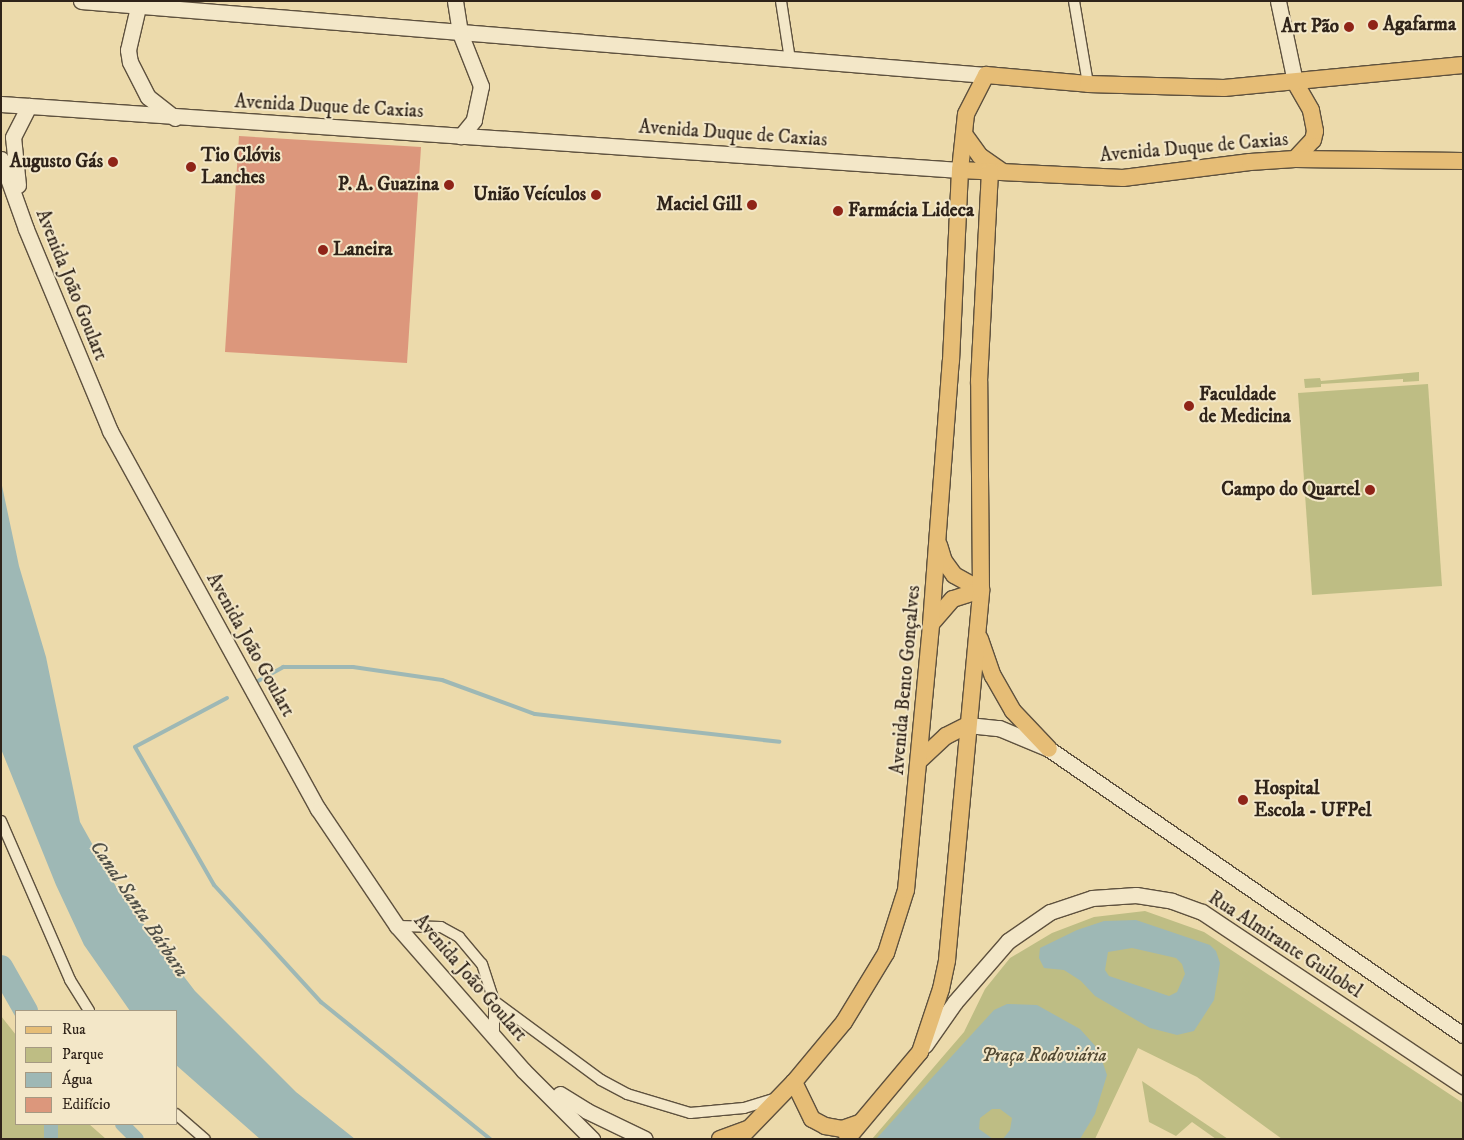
<!DOCTYPE html>
<html>
<head>
<meta charset="utf-8">
<style>
	body { margin:0 }
	#map { position:relative; width:1464px; height:1140px; overflow:hidden; background:#ecdaab; font-family:"IM FELL DW Pica",serif }
	div>[style] { position:absolute }
	.green>* { inset:0; background:#bebd84 }
	.water>* { inset:0; background:#9eb8b5 }
	.stream>* { height:4px; margin:-2px; padding:0 2px; transform-origin:2px; border-radius:2px; background:#9eb8b5 }
	.canal>* { height:14px; margin:-7px; padding:0 7px; transform-origin:7px; border-radius:7px; background:#9eb8b5 }
	.river>* { height:24px; margin:-12px; padding:0 12px; transform-origin:12px; border-radius:12px; background:#9eb8b5 }
	.building>* { inset:0; background:#dc977c }
	.roads { filter:drop-shadow(1px 0 #5e513e) drop-shadow(-1px 0 #5e513e) drop-shadow(0 1px #5e513e) drop-shadow(0 -1px #5e513e) }
	.street>* { height:10px; margin:-5px; padding:0 5px; transform-origin:5px; border-radius:5px; background:#f3e7c8 }
	.secondary>* { height:15px; margin:-7.5px; padding:0 7.5px; transform-origin:7.5px; border-radius:7.5px; background:#f3e7c8 }
	.primary>* { height:16px; margin:-8px; padding:0 8px; transform-origin:8px; border-radius:8px; background:#e6bd76 }
	.dots>* { width:14px; height:14px; translate:-50% -50%; box-sizing:border-box; border:2px solid #f3e7c8; border-radius:50% }
	span { translate:-50% -50%; white-space:nowrap; text-align:center; line-height:1.15; -webkit-text-stroke:4px #f3e7c8; paint-order:stroke }
	.poi-label { font-size:19px; color:#2f2319; font-weight:700 }
	.left { translate:0 -50%; text-align:left }
	.right { translate:-100% -50%; text-align:right }
	.street-label { font-size:19px; color:#2f2319 }
	.park-label { font-size:19px; color:#534a34; font-style:italic }
	.water-label { font-size:20px; color:#505048; font-style:italic }
	.frame { position:absolute; inset:0; border:2px solid #2f2319; pointer-events:none }
	.legend { position:absolute; left:15px; top:1010px; width:162px; height:115px; box-sizing:border-box; background:#f3e7c8; border:1px solid #a59982; margin:0; padding:6px 9px; list-style:none; font-size:15px; color:#2f2319 }
	.legend li { display:flex; align-items:center; gap:10px; height:25px }
	.legend b { width:25px; border:1px solid #a59982 }
</style>
</head>
<body>
<div id="map">
	<div class="green">
		<div style="clip-path:polygon(1419px 372px,1419px 381px,1403px 382px,1403px 379px,1321px 384px,1321px 387px,1305px 388px,1304px 379px,1320px 378px,1321px 381px)"></div>
		<div style="clip-path:polygon(1428px 384px,1442px 586px,1312px 595px,1298px 393px)"></div>
		<div style="clip-path:polygon(1145px 911px,1204px 932px,1463px 1103px,1463px 1139px,1282px 1139px,1197px 1077px,1138px 1048px,1095px 1139px,872px 1139px,964px 1032px,985px 989px,1010px 958px,1052px 933px,1094px 917px)"></div>
		<div style="clip-path:polygon(1px 1016px,16px 1035px,16px 1124px,89px 1124px,106px 1139px,1px 1139px)"></div>
		<div style="clip-path:polygon(1142px 1081px,1228px 1139px,1216px 1139px,1192px 1122px,1176px 1136px,1149px 1122px)"></div>
	</div>
	<div class="water">
		<div style="clip-path:polygon(1px 481px,19px 566px,46px 657px,80px 822px,119px 892px,195px 991px,296px 1092px,355px 1139px,260px 1139px,176px 1065px,176px 1011px,130px 1011px,84px 945px,56px 885px,1px 749px)"></div>
		<div style="clip-path:polygon(evenodd,1136px 920px,1210px 945px,1216px 951px,1220px 963px,1214px 1000px,1194px 1031px,1177px 1035px,1150px 1028px,1095px 996px,1081px 981px,1064px 970px,1044px 968px,1039px 958px,1040px 948px,1077px 930px,1104px 921px,1136px 920px,1132px 948px,1176px 958px,1182px 964px,1185px 974px,1177px 992px,1169px 996px,1109px 976px,1105px 970px,1108px 952px,1132px 948px)"></div>
		<div style="clip-path:polygon(1007px 1004px,1037px 1005px,1080px 1029px,1098px 1049px,1107px 1075px,1095px 1114px,1080px 1139px,1003px 1139px,1010px 1130px,1012px 1118px,1000px 1109px,992px 1109px,980px 1118px,979px 1129px,993px 1139px,876px 1139px,994px 1010px)"></div>
	</div>
	<div class="stream">
		<div style="left:258px;top:681px;width:29px;rotate:-29deg"></div>
		<div style="left:283px;top:667px;width:70px"></div>
		<div style="left:353px;top:667px;width:90px;rotate:8.3deg"></div>
		<div style="left:442px;top:680px;width:99px;rotate:20.1deg"></div>
		<div style="left:535px;top:714px;width:246px;rotate:6.5deg"></div>
		<div style="left:227px;top:698px;width:104px;rotate:152deg"></div>
		<div style="left:135px;top:747px;width:159px;rotate:60.2deg"></div>
		<div style="left:214px;top:885px;width:159px;rotate:47.6deg"></div>
		<div style="left:321px;top:1002px;width:218px;rotate:39deg"></div>
	</div>
	<div class="canal">
		<div style="left:51px;top:1124px;width:15px;rotate:90deg"></div>
		<div style="left:122px;top:1124px;width:21px;rotate:45deg"></div>
	</div>
	<div class="river">
		<div style="left:1px;top:967px;width:51px;rotate:60.4deg"></div>
	</div>
	<div class="building">
		<div style="clip-path:polygon(239px 136px,421px 147px,407px 363px,225px 352px)"></div>
	</div>
	<div class="roads">
		<div class="street">
			<div style="left:781px;top:1px;width:60px;rotate:81.3deg"></div>
			<div style="left:1074px;top:1px;width:84px;rotate:80.4deg"></div>
			<div style="left:1px;top:821px;width:173px;rotate:66.5deg"></div>
			<div style="left:70px;top:980px;width:36px;rotate:58deg"></div>
			<div style="left:397px;top:926px;width:44px;rotate:1.3deg"></div>
			<div style="left:441px;top:927px;width:21px;rotate:29deg"></div>
			<div style="left:459px;top:937px;width:35px;rotate:50deg"></div>
			<div style="left:482px;top:964px;width:39px;rotate:72deg"></div>
			<div style="left:494px;top:1001px;width:34px;rotate:90deg"></div>
			<div style="left:494px;top:1001px;width:133px;rotate:36.4deg"></div>
			<div style="left:601px;top:1080px;width:30px;rotate:28deg"></div>
			<div style="left:627px;top:1094px;width:66px;rotate:16.8deg"></div>
			<div style="left:690px;top:1113px;width:54px;rotate:-5.3deg"></div>
			<div style="left:744px;top:1108px;width:34px;rotate:-17deg"></div>
			<div style="left:176px;top:1114px;width:38px;rotate:41deg"></div>
		</div>
		<div class="secondary">
			<div style="left:81px;top:1px;width:908px;rotate:4.67deg"></div>
			<div style="left:455px;top:1px;width:32px;rotate:81deg"></div>
			<div style="left:460px;top:33px;width:57px;rotate:68.4deg"></div>
			<div style="left:481px;top:86px;width:35px;rotate:102deg"></div>
			<div style="left:474px;top:120px;width:21px;rotate:129deg"></div>
			<div style="left:1278px;top:1px;width:83px;rotate:78.1deg"></div>
			<div style="left:138px;top:7px;width:44px;rotate:103.1deg"></div>
			<div style="left:128px;top:50px;width:12px;rotate:81deg"></div>
			<div style="left:130px;top:62px;width:39px;rotate:63deg"></div>
			<div style="left:148px;top:97px;width:34px;rotate:38deg"></div>
			<div style="left:1px;top:104px;width:961px;rotate:3.94deg"></div>
			<div style="left:1px;top:159px;width:74px;rotate:70.3deg"></div>
			<div style="left:26px;top:229px;width:219px;rotate:67.4deg"></div>
			<div style="left:110px;top:431px;width:431px;rotate:61.2deg"></div>
			<div style="left:318px;top:809px;width:141px;rotate:56deg"></div>
			<div style="left:397px;top:926px;width:191px;rotate:48.8deg"></div>
			<div style="left:523px;top:1070px;width:98px;rotate:45deg"></div>
			<div style="left:18px;top:185px;width:48px;rotate:-95.9deg"></div>
			<div style="left:13px;top:137px;width:35px;rotate:-63deg"></div>
			<div style="left:968px;top:725px;width:31px;rotate:6deg"></div>
			<div style="left:999px;top:728px;width:54px;rotate:22.8deg"></div>
			<div style="left:1049px;top:749px;width:503px;rotate:34.64deg"></div>
			<div style="left:925px;top:1045px;width:52px;rotate:-55.1deg"></div>
			<div style="left:955px;top:1002px;width:81px;rotate:-49deg"></div>
			<div style="left:1008px;top:941px;width:51px;rotate:-34.6deg"></div>
			<div style="left:1050px;top:912px;width:44px;rotate:-18.4deg"></div>
			<div style="left:1092px;top:898px;width:44px;rotate:-3.9deg"></div>
			<div style="left:1136px;top:895px;width:36px;rotate:9deg"></div>
			<div style="left:1172px;top:901px;width:32px;rotate:20deg"></div>
			<div style="left:1202px;top:912px;width:314px;rotate:33.7deg"></div>
			<div style="left:560px;top:1094px;width:32px;rotate:32deg"></div>
			<div style="left:587px;top:1111px;width:64px;rotate:25.8deg"></div>
		</div>
		<div class="primary">
			<div style="left:964px;top:134px;width:27px;rotate:54deg"></div>
			<div style="left:980px;top:156px;width:28px;rotate:35deg"></div>
			<div style="left:1295px;top:159px;width:26px;rotate:-47deg"></div>
			<div style="left:1313px;top:140px;width:9px;rotate:-77deg"></div>
			<div style="left:1315px;top:131px;width:21px;rotate:-101deg"></div>
			<div style="left:1311px;top:110px;width:32px;rotate:-120deg"></div>
			<div style="left:960px;top:170px;width:163px;rotate:2.8deg"></div>
			<div style="left:1123px;top:178px;width:128px;rotate:-7.2deg"></div>
			<div style="left:1250px;top:162px;width:45px;rotate:-3.8deg"></div>
			<div style="left:1295px;top:159px;width:168px;rotate:0.7deg"></div>
			<div style="left:939px;top:545px;width:17px;rotate:73deg"></div>
			<div style="left:944px;top:561px;width:17px;rotate:54deg"></div>
			<div style="left:954px;top:575px;width:31px;rotate:29deg"></div>
			<div style="left:931px;top:624px;width:33px;rotate:-49deg"></div>
			<div style="left:953px;top:599px;width:29px;rotate:-18deg"></div>
			<div style="left:980px;top:639px;width:39px;rotate:71deg"></div>
			<div style="left:993px;top:676px;width:40px;rotate:60.3deg"></div>
			<div style="left:1013px;top:711px;width:52px;rotate:46.5deg"></div>
			<div style="left:919px;top:761px;width:37px;rotate:-43deg"></div>
			<div style="left:946px;top:736px;width:25px;rotate:-27deg"></div>
			<div style="left:794px;top:1082px;width:41px;rotate:64.1deg"></div>
			<div style="left:812px;top:1119px;width:15px;rotate:28deg"></div>
			<div style="left:825px;top:1126px;width:17px;rotate:10deg"></div>
			<div style="left:842px;top:1129px;width:18px;rotate:-19deg"></div>
			<div style="left:720px;top:1139px;width:29px;rotate:-20deg"></div>
			<div style="left:739px;top:1139px;width:79px;rotate:-46deg"></div>
			<div style="left:794px;top:1082px;width:78px;rotate:-50.2deg"></div>
			<div style="left:844px;top:1022px;width:81px;rotate:-58.7deg"></div>
			<div style="left:886px;top:953px;width:66px;rotate:-72.4deg"></div>
			<div style="left:906px;top:890px;width:267px;rotate:-84.6deg"></div>
			<div style="left:931px;top:624px;width:264px;rotate:-85.7deg"></div>
			<div style="left:951px;top:361px;width:191px;rotate:-87.3deg"></div>
			<div style="left:960px;top:170px;width:56px;rotate:-83.9deg"></div>
			<div style="left:966px;top:114px;width:44px;rotate:-62.9deg"></div>
			<div style="left:986px;top:75px;width:102px;rotate:5deg"></div>
			<div style="left:1088px;top:84px;width:136px;rotate:1.7deg"></div>
			<div style="left:1224px;top:88px;width:240px;rotate:-5.5deg"></div>
			<div style="left:847px;top:1139px;width:114px;rotate:-50deg"></div>
			<div style="left:920px;top:1052px;width:66px;rotate:-71.6deg"></div>
			<div style="left:941px;top:989px;width:30px;rotate:-78deg"></div>
			<div style="left:947px;top:960px;width:372px;rotate:-84.7deg"></div>
			<div style="left:981px;top:590px;width:209px;rotate:-90.5deg"></div>
			<div style="left:979px;top:381px;width:210px;rotate:-87deg"></div>
		</div>
	</div>
	<div class="dots">
		<div style="left:1373px;top:25px;background:#8f2418"></div>
		<div style="left:1349px;top:27px;background:#8f2418"></div>
		<div style="left:113px;top:162px;background:#8f2418"></div>
		<div style="left:191px;top:167px;background:#8f2418"></div>
		<div style="left:449px;top:185px;background:#8f2418"></div>
		<div style="left:596px;top:195px;background:#8f2418"></div>
		<div style="left:752px;top:205px;background:#8f2418"></div>
		<div style="left:838px;top:211px;background:#8f2418"></div>
		<div style="left:323px;top:250px;background:#8f2418"></div>
		<div style="left:1189px;top:406px;background:#8f2418"></div>
		<div style="left:1370px;top:490px;background:#8f2418"></div>
		<div style="left:1243px;top:800px;background:#8f2418"></div>
	</div>
	<div class="poi-label">
		<span class="left" style="left:1383px;top:25px">Agafarma</span>
		<span class="right" style="left:1339px;top:27px">Art Pão</span>
		<span class="left" style="left:201px;top:167px">Tio Clóvis<br>Lanches</span>
		<span class="right" style="left:103px;top:162px">Augusto Gás</span>
		<span class="right" style="left:439px;top:185px">P. A. Guazina</span>
		<span class="right" style="left:586px;top:195px">União Veículos</span>
		<span class="right" style="left:742px;top:205px">Maciel Gill</span>
		<span class="left" style="left:848px;top:211px">Farmácia Lideca</span>
		<span class="left" style="left:333px;top:250px">Laneira</span>
		<span class="left" style="left:1199px;top:406px">Faculdade<br>de Medicina</span>
		<span class="right" style="left:1360px;top:490px">Campo do Quartel</span>
		<span class="left" style="left:1254px;top:800px">Hospital<br>Escola - UFPel</span>
	</div>
	<div class="street-label">
		<span style="left:329px;top:107px;rotate:3deg">Avenida Duque de Caxias</span>
		<span style="left:733px;top:134px;rotate:4deg">Avenida Duque de Caxias</span>
		<span style="left:1194px;top:148px;rotate:-5deg">Avenida Duque de Caxias</span>
		<span style="left:71px;top:285px;rotate:68deg">Avenida João Goulart</span>
		<span style="left:250px;top:645px;rotate:61deg">Avenida João Goulart</span>
		<span style="left:906px;top:680px;rotate:-85deg">Avenida Bento Gonçalves</span>
		<span style="left:1285px;top:945px;rotate:33deg">Rua Almirante Guilobel</span>
		<span style="left:470px;top:978px;rotate:49deg">Avenida João Goulart</span>
	</div>
	<div class="park-label">
		<span style="left:1044px;top:1056px">Praça Rodoviária</span>
	</div>
	<div class="water-label">
		<span style="left:139px;top:909px;rotate:56deg">Canal Santa Bárbara</span>
	</div>
	<div class="frame"></div>
	<ul class="legend">
	<li><b style="height:6px;background:#e6bd76"></b>Rua</li>
	<li><b style="height:14px;background:#bebd84"></b>Parque</li>
	<li><b style="height:14px;background:#9eb8b5"></b>Água</li>
	<li><b style="height:14px;background:#dc977c"></b>Edifício</li>
	</ul>
</div>
</body>
</html>
